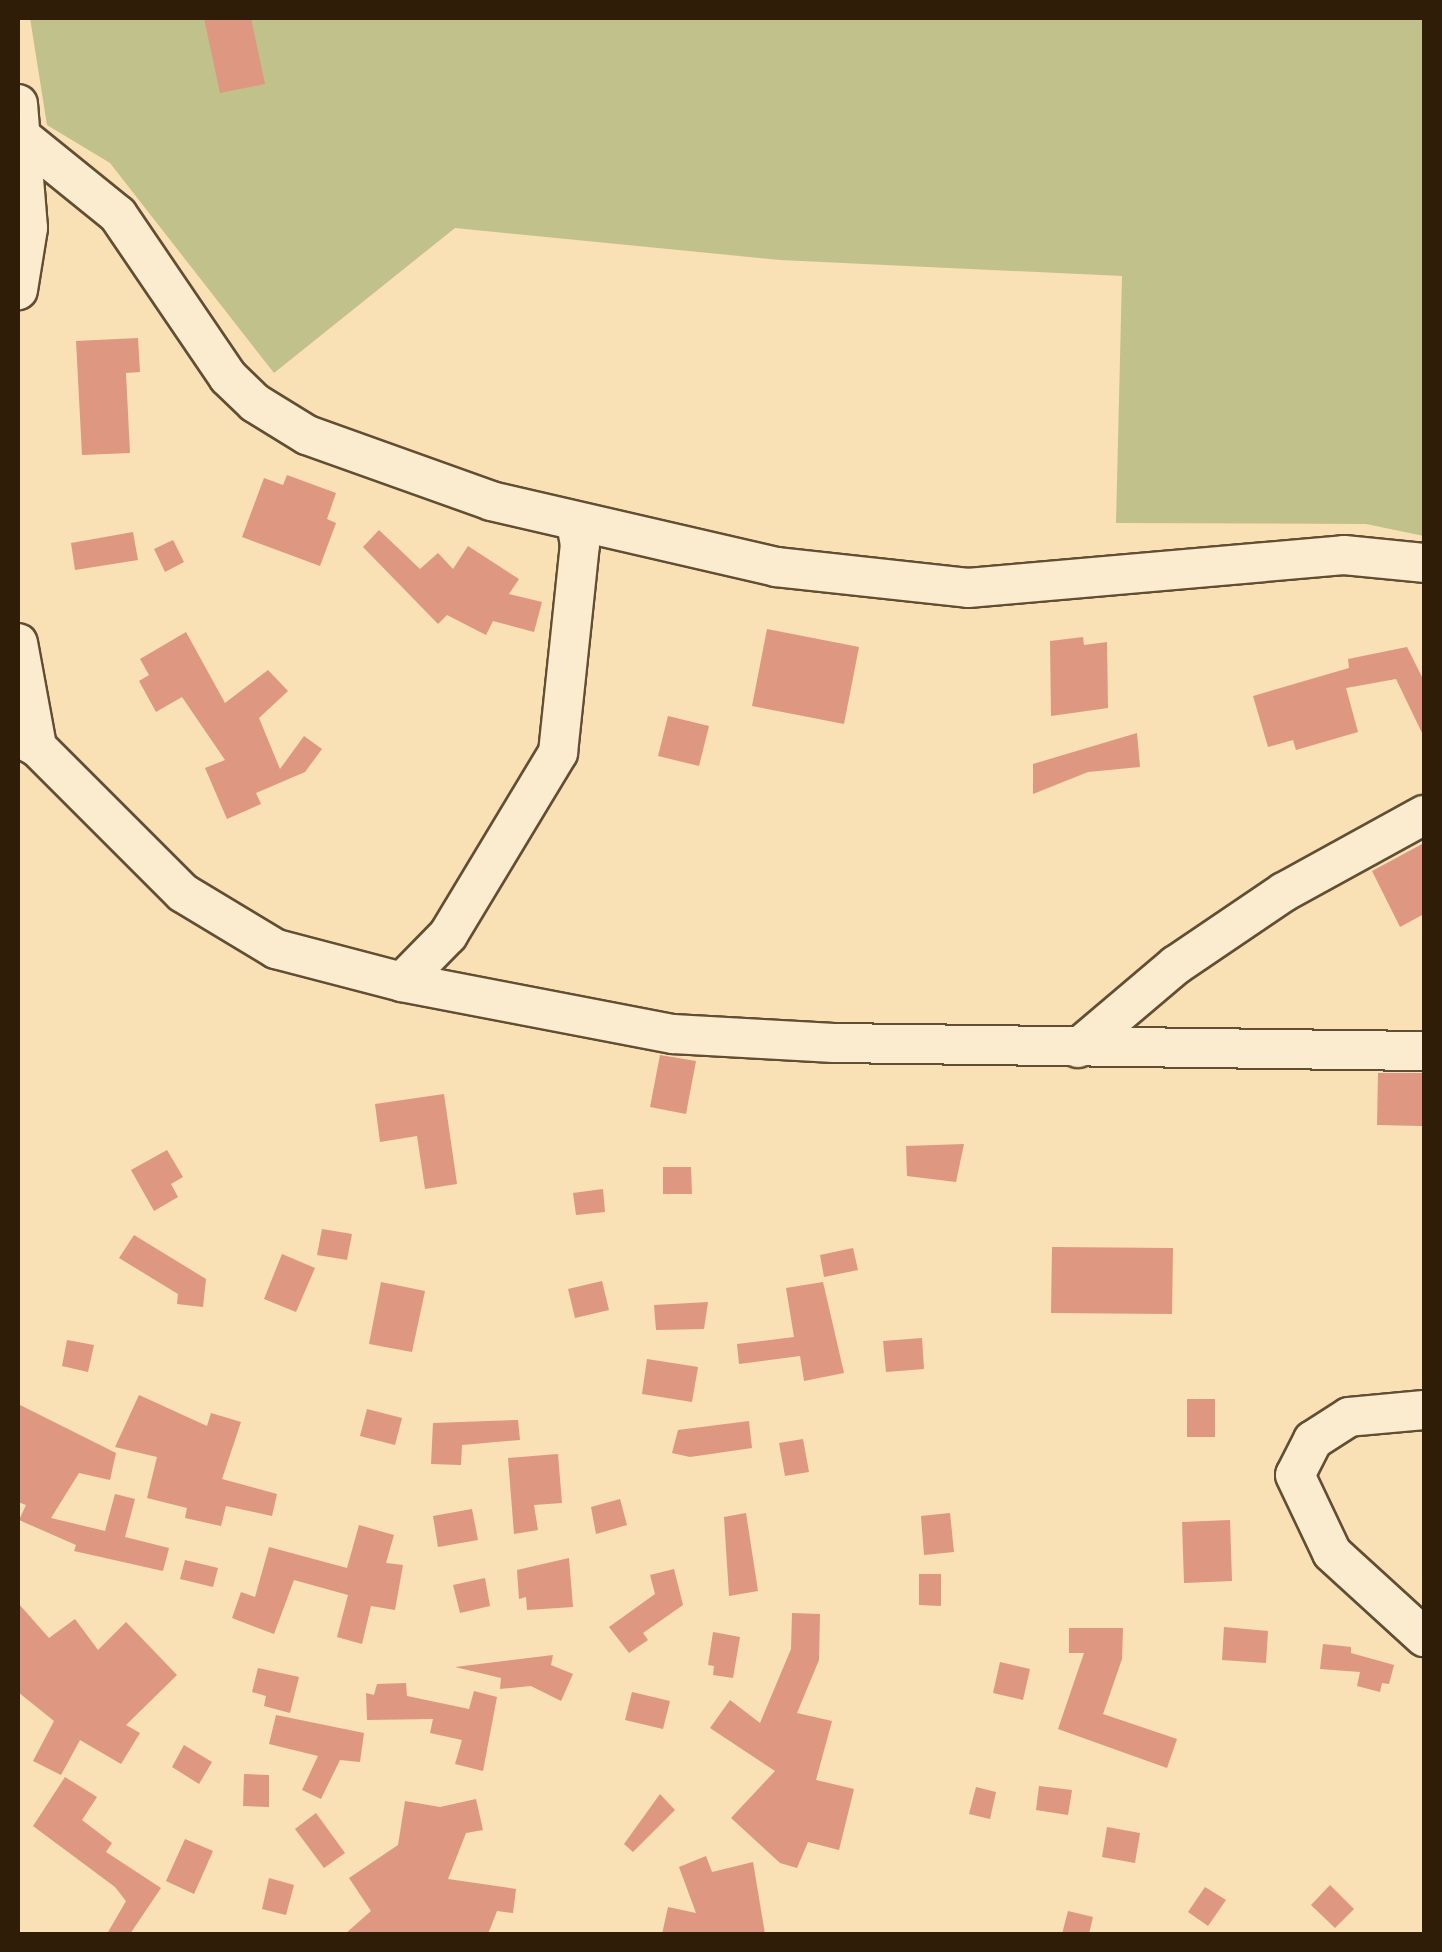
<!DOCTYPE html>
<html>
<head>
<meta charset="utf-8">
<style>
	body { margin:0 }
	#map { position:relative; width:1442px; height:1952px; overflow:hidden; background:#f9e0b5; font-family:"IM FELL French Canon",serif }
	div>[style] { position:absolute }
	.green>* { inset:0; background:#c1c18b }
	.building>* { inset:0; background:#de9781 }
	.roads { filter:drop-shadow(2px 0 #624e33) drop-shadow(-2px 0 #624e33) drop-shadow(0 2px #624e33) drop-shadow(0 -2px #624e33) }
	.minor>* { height:38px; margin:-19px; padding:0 19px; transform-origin:19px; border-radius:19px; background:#fbebcf }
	span { translate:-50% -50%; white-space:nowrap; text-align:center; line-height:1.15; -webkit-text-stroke:9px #fbebcf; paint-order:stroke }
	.frame { position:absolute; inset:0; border:20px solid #2f1d08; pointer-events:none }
</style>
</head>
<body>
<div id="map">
	<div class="green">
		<div style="clip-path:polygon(30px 18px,1424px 18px,1424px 536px,1366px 524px,1116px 523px,1122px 276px,780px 260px,455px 228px,274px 373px,110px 163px,47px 125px)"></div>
	</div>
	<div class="building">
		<div style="clip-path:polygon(204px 18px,251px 18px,265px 84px,220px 93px)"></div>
		<div style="clip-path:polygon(138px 338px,140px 372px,126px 373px,130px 453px,82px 455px,76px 341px)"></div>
		<div style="clip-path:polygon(287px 475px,336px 493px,327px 519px,336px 523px,320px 566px,242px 537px,264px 478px,283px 485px)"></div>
		<div style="clip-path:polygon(379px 530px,420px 569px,438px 553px,453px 569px,468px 546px,519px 579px,509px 594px,542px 602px,534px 632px,493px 621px,486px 635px,447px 615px,438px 624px,363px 547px)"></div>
		<div style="clip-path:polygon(133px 532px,138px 560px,75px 570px,71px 543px)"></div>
		<div style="clip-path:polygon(173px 540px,184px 562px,165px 572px,154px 549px)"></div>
		<div style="clip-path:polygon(767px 629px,859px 647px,844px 724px,752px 706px)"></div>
		<div style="clip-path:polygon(186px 632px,225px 703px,268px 670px,288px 691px,259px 718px,280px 769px,304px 736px,322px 749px,305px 772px,256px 793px,261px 804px,227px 819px,205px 768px,225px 760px,182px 697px,156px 712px,139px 681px,149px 675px,140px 659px)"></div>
		<div style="clip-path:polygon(1083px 637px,1084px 645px,1107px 642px,1108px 708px,1051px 716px,1050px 641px)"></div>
		<div style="clip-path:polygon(1407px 647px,1424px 681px,1424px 737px,1396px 679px,1346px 688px,1358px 732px,1296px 750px,1293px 740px,1268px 747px,1253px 696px,1349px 668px,1348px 659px)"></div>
		<div style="clip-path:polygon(668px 716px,709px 726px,699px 766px,658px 756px)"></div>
		<div style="clip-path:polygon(1137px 733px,1140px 767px,1088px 772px,1033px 794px,1033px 764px)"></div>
		<div style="clip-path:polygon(1424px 843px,1424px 914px,1400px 927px,1372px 871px)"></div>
		<div style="clip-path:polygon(660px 1055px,696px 1061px,686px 1114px,650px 1107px)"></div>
		<div style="clip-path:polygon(1378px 1073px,1422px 1073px,1422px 1126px,1377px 1125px)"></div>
		<div style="clip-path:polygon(444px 1094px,457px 1184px,425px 1189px,417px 1136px,380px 1142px,375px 1104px)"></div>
		<div style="clip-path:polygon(964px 1144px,956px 1182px,907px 1176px,906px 1146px)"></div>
		<div style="clip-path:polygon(167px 1150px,183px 1177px,171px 1184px,178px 1197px,154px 1211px,131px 1170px)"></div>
		<div style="clip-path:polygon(663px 1167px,691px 1167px,692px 1194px,663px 1194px)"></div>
		<div style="clip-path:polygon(603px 1189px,605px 1212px,576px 1215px,573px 1193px)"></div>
		<div style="clip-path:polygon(322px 1229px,352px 1234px,347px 1260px,317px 1255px)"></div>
		<div style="clip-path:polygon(134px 1235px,206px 1279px,203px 1307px,177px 1304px,178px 1294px,119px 1258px)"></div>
		<div style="clip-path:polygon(1052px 1247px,1173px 1248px,1172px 1314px,1051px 1313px)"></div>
		<div style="clip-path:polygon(853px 1248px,858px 1270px,824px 1277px,820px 1255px)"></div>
		<div style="clip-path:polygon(282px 1254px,315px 1268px,296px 1312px,264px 1299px)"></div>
		<div style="clip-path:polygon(602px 1281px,609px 1310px,575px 1318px,568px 1289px)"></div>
		<div style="clip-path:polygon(381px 1282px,425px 1291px,412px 1352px,369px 1344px)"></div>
		<div style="clip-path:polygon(823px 1282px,844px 1373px,804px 1381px,800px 1356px,739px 1364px,737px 1344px,794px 1337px,786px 1288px)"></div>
		<div style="clip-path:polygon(708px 1302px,704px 1329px,656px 1330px,654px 1305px)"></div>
		<div style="clip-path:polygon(922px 1338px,924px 1369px,886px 1372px,883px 1341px)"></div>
		<div style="clip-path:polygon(67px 1340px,94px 1345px,88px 1372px,62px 1366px)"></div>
		<div style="clip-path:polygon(647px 1359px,698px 1367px,692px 1402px,642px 1394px)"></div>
		<div style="clip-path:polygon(139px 1395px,207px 1426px,211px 1413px,241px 1422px,222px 1479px,277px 1494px,272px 1516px,226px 1506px,221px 1526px,185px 1518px,187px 1508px,147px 1498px,157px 1457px,115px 1447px)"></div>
		<div style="clip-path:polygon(1187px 1399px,1215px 1399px,1215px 1437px,1187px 1437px)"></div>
		<div style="clip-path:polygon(18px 1404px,116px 1453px,110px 1480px,79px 1473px,51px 1518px,105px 1531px,115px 1494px,135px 1499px,125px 1537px,169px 1548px,163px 1571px,74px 1551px,76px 1545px,19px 1520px,26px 1505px,18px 1502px)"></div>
		<div style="clip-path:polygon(367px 1409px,402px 1418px,395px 1445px,360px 1436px)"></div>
		<div style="clip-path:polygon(518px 1420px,520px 1440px,462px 1445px,461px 1465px,431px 1464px,433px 1423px)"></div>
		<div style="clip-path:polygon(749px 1421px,752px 1448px,690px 1457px,672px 1453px,678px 1430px)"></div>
		<div style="clip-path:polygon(803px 1439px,809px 1472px,785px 1476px,779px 1443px)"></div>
		<div style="clip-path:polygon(558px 1454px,562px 1503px,534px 1505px,538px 1530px,514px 1534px,508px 1458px)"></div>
		<div style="clip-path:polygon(620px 1499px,627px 1525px,596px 1534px,591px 1507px)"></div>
		<div style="clip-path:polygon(472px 1509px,478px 1540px,438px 1547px,433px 1516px)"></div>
		<div style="clip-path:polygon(746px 1513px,758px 1591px,729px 1596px,724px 1517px)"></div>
		<div style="clip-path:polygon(950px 1513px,954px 1552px,924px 1555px,921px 1516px)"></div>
		<div style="clip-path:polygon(1230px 1520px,1232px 1581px,1184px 1583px,1182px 1522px)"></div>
		<div style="clip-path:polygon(359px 1525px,394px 1535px,386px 1563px,403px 1565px,395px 1610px,371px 1606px,362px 1644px,337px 1637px,348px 1595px,294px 1580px,274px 1634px,232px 1618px,241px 1592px,255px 1597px,269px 1547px,347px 1568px)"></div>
		<div style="clip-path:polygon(569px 1558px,573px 1607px,527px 1610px,526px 1597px,519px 1599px,517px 1570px)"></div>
		<div style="clip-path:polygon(185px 1560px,218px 1568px,213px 1587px,180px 1579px)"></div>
		<div style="clip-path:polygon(674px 1569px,683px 1605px,643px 1633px,648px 1640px,629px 1653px,609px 1627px,655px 1594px,650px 1575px)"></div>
		<div style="clip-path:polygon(919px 1574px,941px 1574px,941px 1606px,919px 1605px)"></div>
		<div style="clip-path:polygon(485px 1578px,490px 1606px,460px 1613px,453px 1585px)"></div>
		<div style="clip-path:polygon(18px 1603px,49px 1638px,75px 1619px,98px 1650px,126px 1622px,177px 1675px,126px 1725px,140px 1733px,121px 1764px,80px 1740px,61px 1775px,33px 1761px,54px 1721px,18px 1692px)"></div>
		<div style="clip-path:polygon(792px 1613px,820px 1614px,819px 1660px,797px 1713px,832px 1721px,816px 1780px,854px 1789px,839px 1850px,808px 1842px,797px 1868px,780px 1863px,731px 1818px,775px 1771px,710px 1728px,730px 1700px,760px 1723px,791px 1649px)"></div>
		<div style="clip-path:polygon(1224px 1627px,1268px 1631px,1266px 1663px,1222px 1660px)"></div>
		<div style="clip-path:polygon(1069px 1628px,1123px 1628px,1122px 1659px,1103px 1714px,1177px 1739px,1167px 1768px,1058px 1729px,1084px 1653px,1069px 1653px)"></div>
		<div style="clip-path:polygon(713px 1632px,740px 1637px,733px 1678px,713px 1675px,714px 1666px,708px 1665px)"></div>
		<div style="clip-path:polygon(1323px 1644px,1351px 1647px,1351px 1653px,1394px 1665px,1389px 1684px,1382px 1683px,1380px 1692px,1357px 1686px,1360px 1672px,1320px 1669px)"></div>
		<div style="clip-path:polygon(553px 1655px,551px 1665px,573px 1674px,561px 1701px,531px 1686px,500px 1689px,501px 1678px,455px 1667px)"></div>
		<div style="clip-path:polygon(1000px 1662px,1030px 1669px,1023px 1700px,993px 1693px)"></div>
		<div style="clip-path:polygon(258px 1668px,299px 1677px,290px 1713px,264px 1706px,266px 1696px,252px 1692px)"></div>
		<div style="clip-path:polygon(406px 1683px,407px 1696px,469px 1709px,474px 1691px,497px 1697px,483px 1771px,455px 1764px,462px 1740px,430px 1733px,433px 1719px,367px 1720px,366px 1693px,374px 1695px,377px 1684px)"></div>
		<div style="clip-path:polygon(632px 1692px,670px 1701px,663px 1729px,625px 1720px)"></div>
		<div style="clip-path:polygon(276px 1715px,364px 1733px,360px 1762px,340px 1760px,321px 1799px,302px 1790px,318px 1756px,269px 1744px)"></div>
		<div style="clip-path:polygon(184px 1745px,212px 1762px,199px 1784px,172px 1767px)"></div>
		<div style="clip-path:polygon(244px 1774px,269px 1775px,269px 1807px,243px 1806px)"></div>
		<div style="clip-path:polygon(65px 1777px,97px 1797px,82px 1820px,112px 1843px,106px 1852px,161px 1888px,130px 1934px,107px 1934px,126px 1901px,115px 1887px,33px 1826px)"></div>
		<div style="clip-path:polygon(1039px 1786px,1072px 1790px,1068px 1815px,1036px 1810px)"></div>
		<div style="clip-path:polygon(976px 1787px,996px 1792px,990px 1819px,969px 1814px)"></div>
		<div style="clip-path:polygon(660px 1794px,675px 1810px,633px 1852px,624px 1844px)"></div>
		<div style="clip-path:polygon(476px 1799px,483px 1830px,466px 1833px,448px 1879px,516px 1889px,513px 1913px,497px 1911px,488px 1934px,345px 1934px,371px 1911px,349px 1878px,398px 1845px,405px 1801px,440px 1807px)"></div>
		<div style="clip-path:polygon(316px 1813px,345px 1853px,324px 1868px,295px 1829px)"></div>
		<div style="clip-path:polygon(1107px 1827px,1140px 1833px,1135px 1863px,1102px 1857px)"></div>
		<div style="clip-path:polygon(185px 1839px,213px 1851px,194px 1894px,166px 1881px)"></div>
		<div style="clip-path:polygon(706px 1856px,712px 1872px,753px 1862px,765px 1934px,662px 1934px,668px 1907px,696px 1913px,679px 1867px)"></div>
		<div style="clip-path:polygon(269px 1878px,294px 1885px,286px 1915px,262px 1909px)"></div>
		<div style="clip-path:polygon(1330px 1885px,1354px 1909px,1335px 1928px,1311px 1905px)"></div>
		<div style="clip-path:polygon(1205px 1887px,1226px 1900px,1208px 1926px,1188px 1912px)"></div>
		<div style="clip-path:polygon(1068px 1911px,1093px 1917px,1089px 1934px,1062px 1934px)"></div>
	</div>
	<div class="roads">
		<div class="minor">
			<div style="left:18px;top:104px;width:124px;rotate:85.4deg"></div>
			<div style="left:28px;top:228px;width:63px;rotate:99.2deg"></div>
			<div style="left:23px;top:138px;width:122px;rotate:39deg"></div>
			<div style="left:118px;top:215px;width:196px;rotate:55.8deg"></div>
			<div style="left:228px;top:377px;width:37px;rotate:44deg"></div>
			<div style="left:255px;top:403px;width:61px;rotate:31.6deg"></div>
			<div style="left:307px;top:435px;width:195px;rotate:19.7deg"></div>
			<div style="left:491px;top:501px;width:293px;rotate:13deg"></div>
			<div style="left:776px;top:567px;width:193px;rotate:6.2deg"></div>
			<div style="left:968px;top:588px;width:377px;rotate:-5deg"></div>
			<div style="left:1344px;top:555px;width:80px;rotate:5.7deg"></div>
			<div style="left:18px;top:643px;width:106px;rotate:79.6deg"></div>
			<div style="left:18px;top:737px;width:21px;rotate:28deg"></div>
			<div style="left:37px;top:747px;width:206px;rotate:45deg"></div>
			<div style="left:183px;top:893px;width:109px;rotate:31.1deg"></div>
			<div style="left:276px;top:949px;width:130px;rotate:14.7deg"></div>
			<div style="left:402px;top:982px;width:276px;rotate:10.9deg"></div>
			<div style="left:673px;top:1034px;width:161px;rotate:3.2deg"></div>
			<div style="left:834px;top:1043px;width:590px;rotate:0.78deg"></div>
			<div style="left:402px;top:982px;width:66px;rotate:-45.6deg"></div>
			<div style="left:448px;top:935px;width:213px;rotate:-58.9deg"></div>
			<div style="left:558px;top:753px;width:209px;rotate:-84deg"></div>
			<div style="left:580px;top:545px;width:23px;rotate:-100deg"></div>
			<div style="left:1078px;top:1048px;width:128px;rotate:-40.3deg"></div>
			<div style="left:1176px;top:965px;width:130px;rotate:-34.1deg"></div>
			<div style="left:1284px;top:892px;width:160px;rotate:-28.8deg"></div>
			<div style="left:1424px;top:1410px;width:75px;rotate:174.7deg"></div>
			<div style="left:1349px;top:1417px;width:43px;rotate:147.4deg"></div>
			<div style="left:1313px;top:1440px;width:39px;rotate:117deg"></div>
			<div style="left:1295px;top:1475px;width:86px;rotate:64.6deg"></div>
			<div style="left:1332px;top:1553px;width:125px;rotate:42.4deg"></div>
		</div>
	</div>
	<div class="frame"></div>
</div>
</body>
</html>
